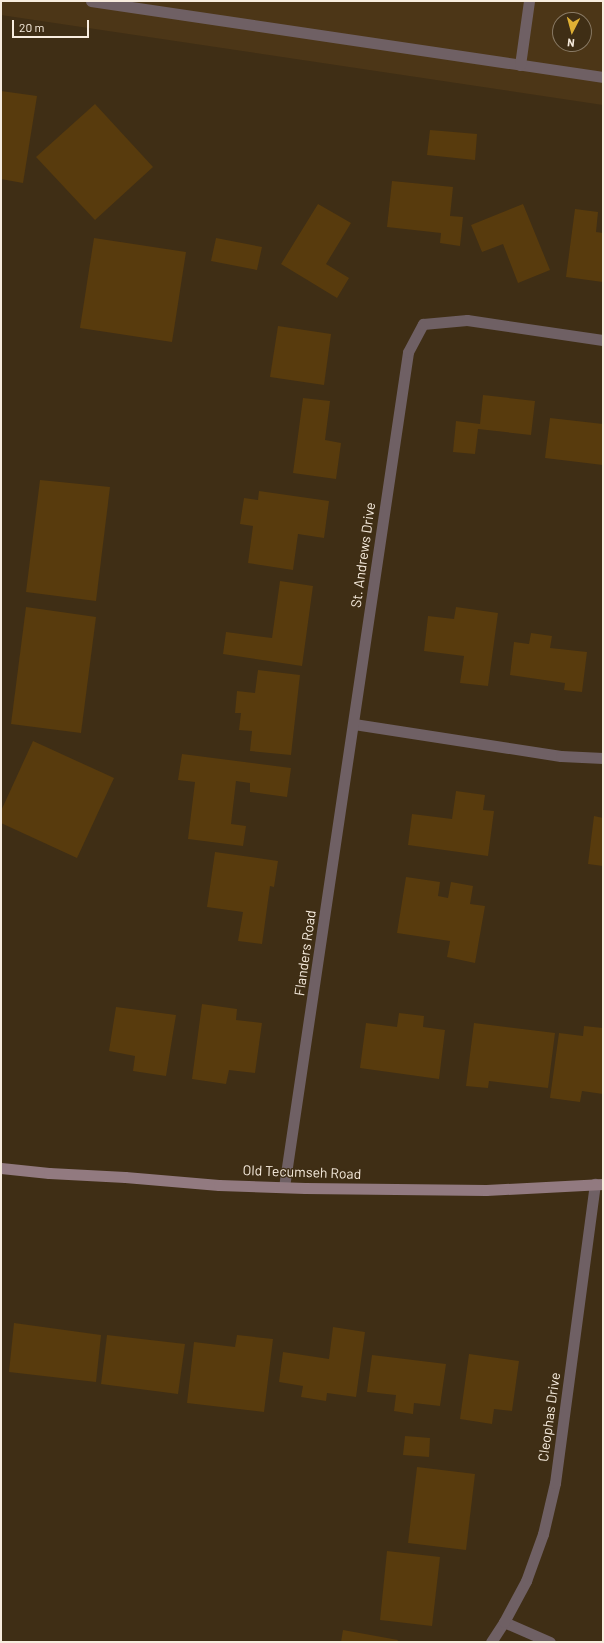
<!DOCTYPE html>
<html>
<head>
<meta charset="utf-8">
<style>
	body { margin:0 }
	#map { position:relative; width:604px; height:1643px; overflow:hidden; background:#3f2e15; font-family:Barlow,sans-serif }
	div>[style] { position:absolute }
	.built>* { inset:0; background:#4c3617 }
	.building>* { inset:0; background:#583b0d }
	.service>* { height:11px; margin:-5.5px; padding:0 5.5px; transform-origin:5.5px; border-radius:5.5px; background:#6f6064 }
	.minor>* { height:11px; margin:-5.5px; padding:0 5.5px; transform-origin:5.5px; border-radius:5.5px; background:#6f6064 }
	.secondary>* { height:11px; margin:-5.5px; padding:0 5.5px; transform-origin:5.5px; border-radius:5.5px; background:#927a80 }
	span { translate:-50% -50%; white-space:nowrap; text-align:center; line-height:1.15; -webkit-text-stroke:3px #3f2e15; paint-order:stroke }
	.street-label { font-size:14px; color:#f7ecde }
	.frame { position:absolute; inset:0; border:2px solid #f7ecde; pointer-events:none }
	.north { position:absolute; left:552px; top:12px; width:40px; height:40px; box-sizing:border-box; background:#3f2e15; border:1px solid #897a65; border-radius:50%; rotate:186deg; font-size:11px; font-weight:700; line-height:16px; text-align:center; color:#f7ecde }
	.north::after { content:''; display:block; margin:auto; width:14px; height:18px; background:#dfb034; clip-path:polygon(50% 0,100% 100%,50% 72%,0 100%) }
	.scale { position:absolute; left:12px; top:20px; width:77px; height:18px; box-sizing:border-box; border:2px solid #f7ecde; border-top:0; padding-left:5px; font-size:12px; line-height:14px; white-space:nowrap; color:#f7ecde; -webkit-text-stroke:3px #3f2e15; paint-order:stroke }
</style>
</head>
<body>
<div id="map">
	<div class="built">
		<div style="clip-path:polygon(evenodd,1px 1px,603px 1px,603px 105px,1px 15px,1px 1px,560px 20px,584px 20px,584px 44px,560px 44px,560px 20px)"></div>
	</div>
	<div class="building">
		<div style="clip-path:polygon(1px 91px,37px 96px,23px 183px,1px 179px)"></div>
		<div style="clip-path:polygon(95px 104px,153px 167px,95px 220px,36px 157px)"></div>
		<div style="clip-path:polygon(430px 130px,477px 134px,475px 160px,427px 155px)"></div>
		<div style="clip-path:polygon(392px 181px,453px 187px,450px 216px,463px 217px,460px 246px,440px 243px,441px 233px,387px 227px)"></div>
		<div style="clip-path:polygon(318px 204px,351px 223px,326px 264px,349px 278px,337px 298px,281px 264px)"></div>
		<div style="clip-path:polygon(523px 204px,550px 270px,518px 283px,503px 244px,482px 252px,471px 225px)"></div>
		<div style="clip-path:polygon(575px 209px,598px 212px,596px 232px,603px 233px,603px 282px,566px 277px)"></div>
		<div style="clip-path:polygon(94px 238px,186px 252px,172px 342px,80px 328px)"></div>
		<div style="clip-path:polygon(216px 238px,262px 247px,257px 270px,211px 261px)"></div>
		<div style="clip-path:polygon(278px 326px,331px 334px,324px 385px,270px 377px)"></div>
		<div style="clip-path:polygon(483px 395px,535px 401px,531px 435px,478px 429px,475px 454px,453px 452px,456px 421px,480px 424px)"></div>
		<div style="clip-path:polygon(303px 398px,330px 401px,325px 440px,341px 443px,336px 479px,293px 473px)"></div>
		<div style="clip-path:polygon(550px 418px,603px 424px,603px 465px,545px 458px)"></div>
		<div style="clip-path:polygon(40px 480px,110px 487px,96px 601px,26px 592px)"></div>
		<div style="clip-path:polygon(259px 491px,329px 501px,324px 538px,298px 534px,293px 570px,248px 563px,253px 526px,240px 524px,244px 498px,258px 500px)"></div>
		<div style="clip-path:polygon(280px 581px,313px 586px,302px 666px,223px 654px,226px 632px,272px 638px)"></div>
		<div style="clip-path:polygon(26px 607px,96px 617px,81px 733px,11px 724px)"></div>
		<div style="clip-path:polygon(456px 607px,498px 613px,488px 686px,460px 683px,464px 656px,424px 651px,428px 616px,454px 619px)"></div>
		<div style="clip-path:polygon(531px 633px,552px 636px,550px 648px,587px 652px,582px 692px,564px 690px,565px 683px,510px 675px,514px 642px,529px 644px)"></div>
		<div style="clip-path:polygon(258px 670px,300px 675px,291px 755px,250px 751px,252px 731px,239px 730px,241px 713px,235px 713px,237px 691px,255px 693px)"></div>
		<div style="clip-path:polygon(33px 741px,114px 778px,77px 858px,1px 823px,1px 811px)"></div>
		<div style="clip-path:polygon(182px 754px,291px 768px,287px 797px,250px 792px,250px 783px,236px 781px,231px 824px,246px 826px,243px 846px,188px 839px,195px 782px,178px 780px)"></div>
		<div style="clip-path:polygon(456px 791px,485px 795px,483px 810px,494px 811px,488px 856px,408px 845px,412px 814px,452px 819px)"></div>
		<div style="clip-path:polygon(594px 816px,603px 818px,603px 866px,588px 864px)"></div>
		<div style="clip-path:polygon(215px 852px,278px 861px,274px 887px,270px 886px,262px 944px,238px 941px,243px 912px,207px 907px)"></div>
		<div style="clip-path:polygon(406px 877px,440px 882px,438px 896px,448px 898px,451px 882px,473px 886px,470px 904px,485px 906px,475px 963px,447px 957px,450px 941px,397px 933px)"></div>
		<div style="clip-path:polygon(202px 1004px,237px 1009px,236px 1020px,262px 1023px,255px 1073px,229px 1070px,226px 1084px,192px 1079px)"></div>
		<div style="clip-path:polygon(116px 1007px,176px 1015px,166px 1076px,133px 1071px,135px 1056px,109px 1051px)"></div>
		<div style="clip-path:polygon(399px 1013px,424px 1016px,423px 1027px,445px 1030px,439px 1079px,360px 1068px,366px 1023px,397px 1027px)"></div>
		<div style="clip-path:polygon(474px 1023px,555px 1033px,548px 1088px,489px 1081px,488px 1088px,466px 1086px)"></div>
		<div style="clip-path:polygon(584px 1026px,603px 1028px,603px 1094px,582px 1091px,580px 1102px,550px 1098px,559px 1033px,583px 1036px)"></div>
		<div style="clip-path:polygon(14px 1323px,101px 1335px,96px 1382px,9px 1372px)"></div>
		<div style="clip-path:polygon(333px 1327px,365px 1332px,356px 1397px,327px 1393px,326px 1401px,301px 1397px,303px 1386px,279px 1382px,283px 1352px,329px 1359px)"></div>
		<div style="clip-path:polygon(107px 1335px,185px 1344px,178px 1394px,101px 1384px)"></div>
		<div style="clip-path:polygon(237px 1335px,273px 1339px,264px 1412px,187px 1403px,194px 1342px,235px 1347px)"></div>
		<div style="clip-path:polygon(469px 1354px,519px 1361px,512px 1411px,494px 1409px,492px 1424px,460px 1419px)"></div>
		<div style="clip-path:polygon(372px 1355px,446px 1364px,440px 1406px,414px 1403px,413px 1414px,394px 1411px,396px 1395px,367px 1392px)"></div>
		<div style="clip-path:polygon(405px 1436px,430px 1438px,429px 1457px,403px 1455px)"></div>
		<div style="clip-path:polygon(417px 1467px,475px 1474px,466px 1550px,408px 1543px)"></div>
		<div style="clip-path:polygon(387px 1551px,440px 1557px,432px 1626px,380px 1620px)"></div>
		<div style="clip-path:polygon(343px 1630px,398px 1640px,397px 1642px,341px 1642px)"></div>
	</div>
	<div class="service">
		<div style="left:91px;top:1px;width:518px;rotate:8.44deg"></div>
		<div style="left:520px;top:65px;width:65px;rotate:-82deg"></div>
	</div>
	<div class="minor">
		<div style="left:354px;top:724px;width:209px;rotate:8.8deg"></div>
		<div style="left:561px;top:756px;width:42px;rotate:2.7deg"></div>
		<div style="left:284px;top:1187px;width:844px;rotate:-81.55deg"></div>
		<div style="left:408px;top:352px;width:32px;rotate:-62deg"></div>
		<div style="left:423px;top:324px;width:44px;rotate:-5.2deg"></div>
		<div style="left:467px;top:320px;width:137px;rotate:8.4deg"></div>
		<div style="left:504px;top:1622px;width:50px;rotate:23.5deg"></div>
		<div style="left:491px;top:1642px;width:24px;rotate:-57deg"></div>
		<div style="left:504px;top:1622px;width:47px;rotate:-61.8deg"></div>
		<div style="left:526px;top:1581px;width:50px;rotate:-70.1deg"></div>
		<div style="left:543px;top:1534px;width:52px;rotate:-76.8deg"></div>
		<div style="left:555px;top:1483px;width:302px;rotate:-82.4deg"></div>
	</div>
	<div class="secondary">
		<div style="left:1px;top:1168px;width:48px;rotate:5.9deg"></div>
		<div style="left:49px;top:1173px;width:76px;rotate:3deg"></div>
		<div style="left:125px;top:1177px;width:94px;rotate:4.9deg"></div>
		<div style="left:219px;top:1185px;width:86px;rotate:2deg"></div>
		<div style="left:305px;top:1188px;width:181px;rotate:0.6deg"></div>
		<div style="left:486px;top:1190px;width:117px;rotate:-2.9deg"></div>
	</div>
	<div class="street-label">
		<span style="left:363px;top:555px;rotate:-82deg">St. Andrews Drive</span>
		<span style="left:305px;top:953px;rotate:-82deg">Flanders Road</span>
		<span style="left:302px;top:1172px;rotate:2deg">Old Tecumseh Road</span>
		<span style="left:549px;top:1417px;rotate:-82deg">Cleophas Drive</span>
	</div>
	<div class="frame"></div>
	<div class="north">N</div>
	<div class="scale">20 m</div>
</div>
</body>
</html>
